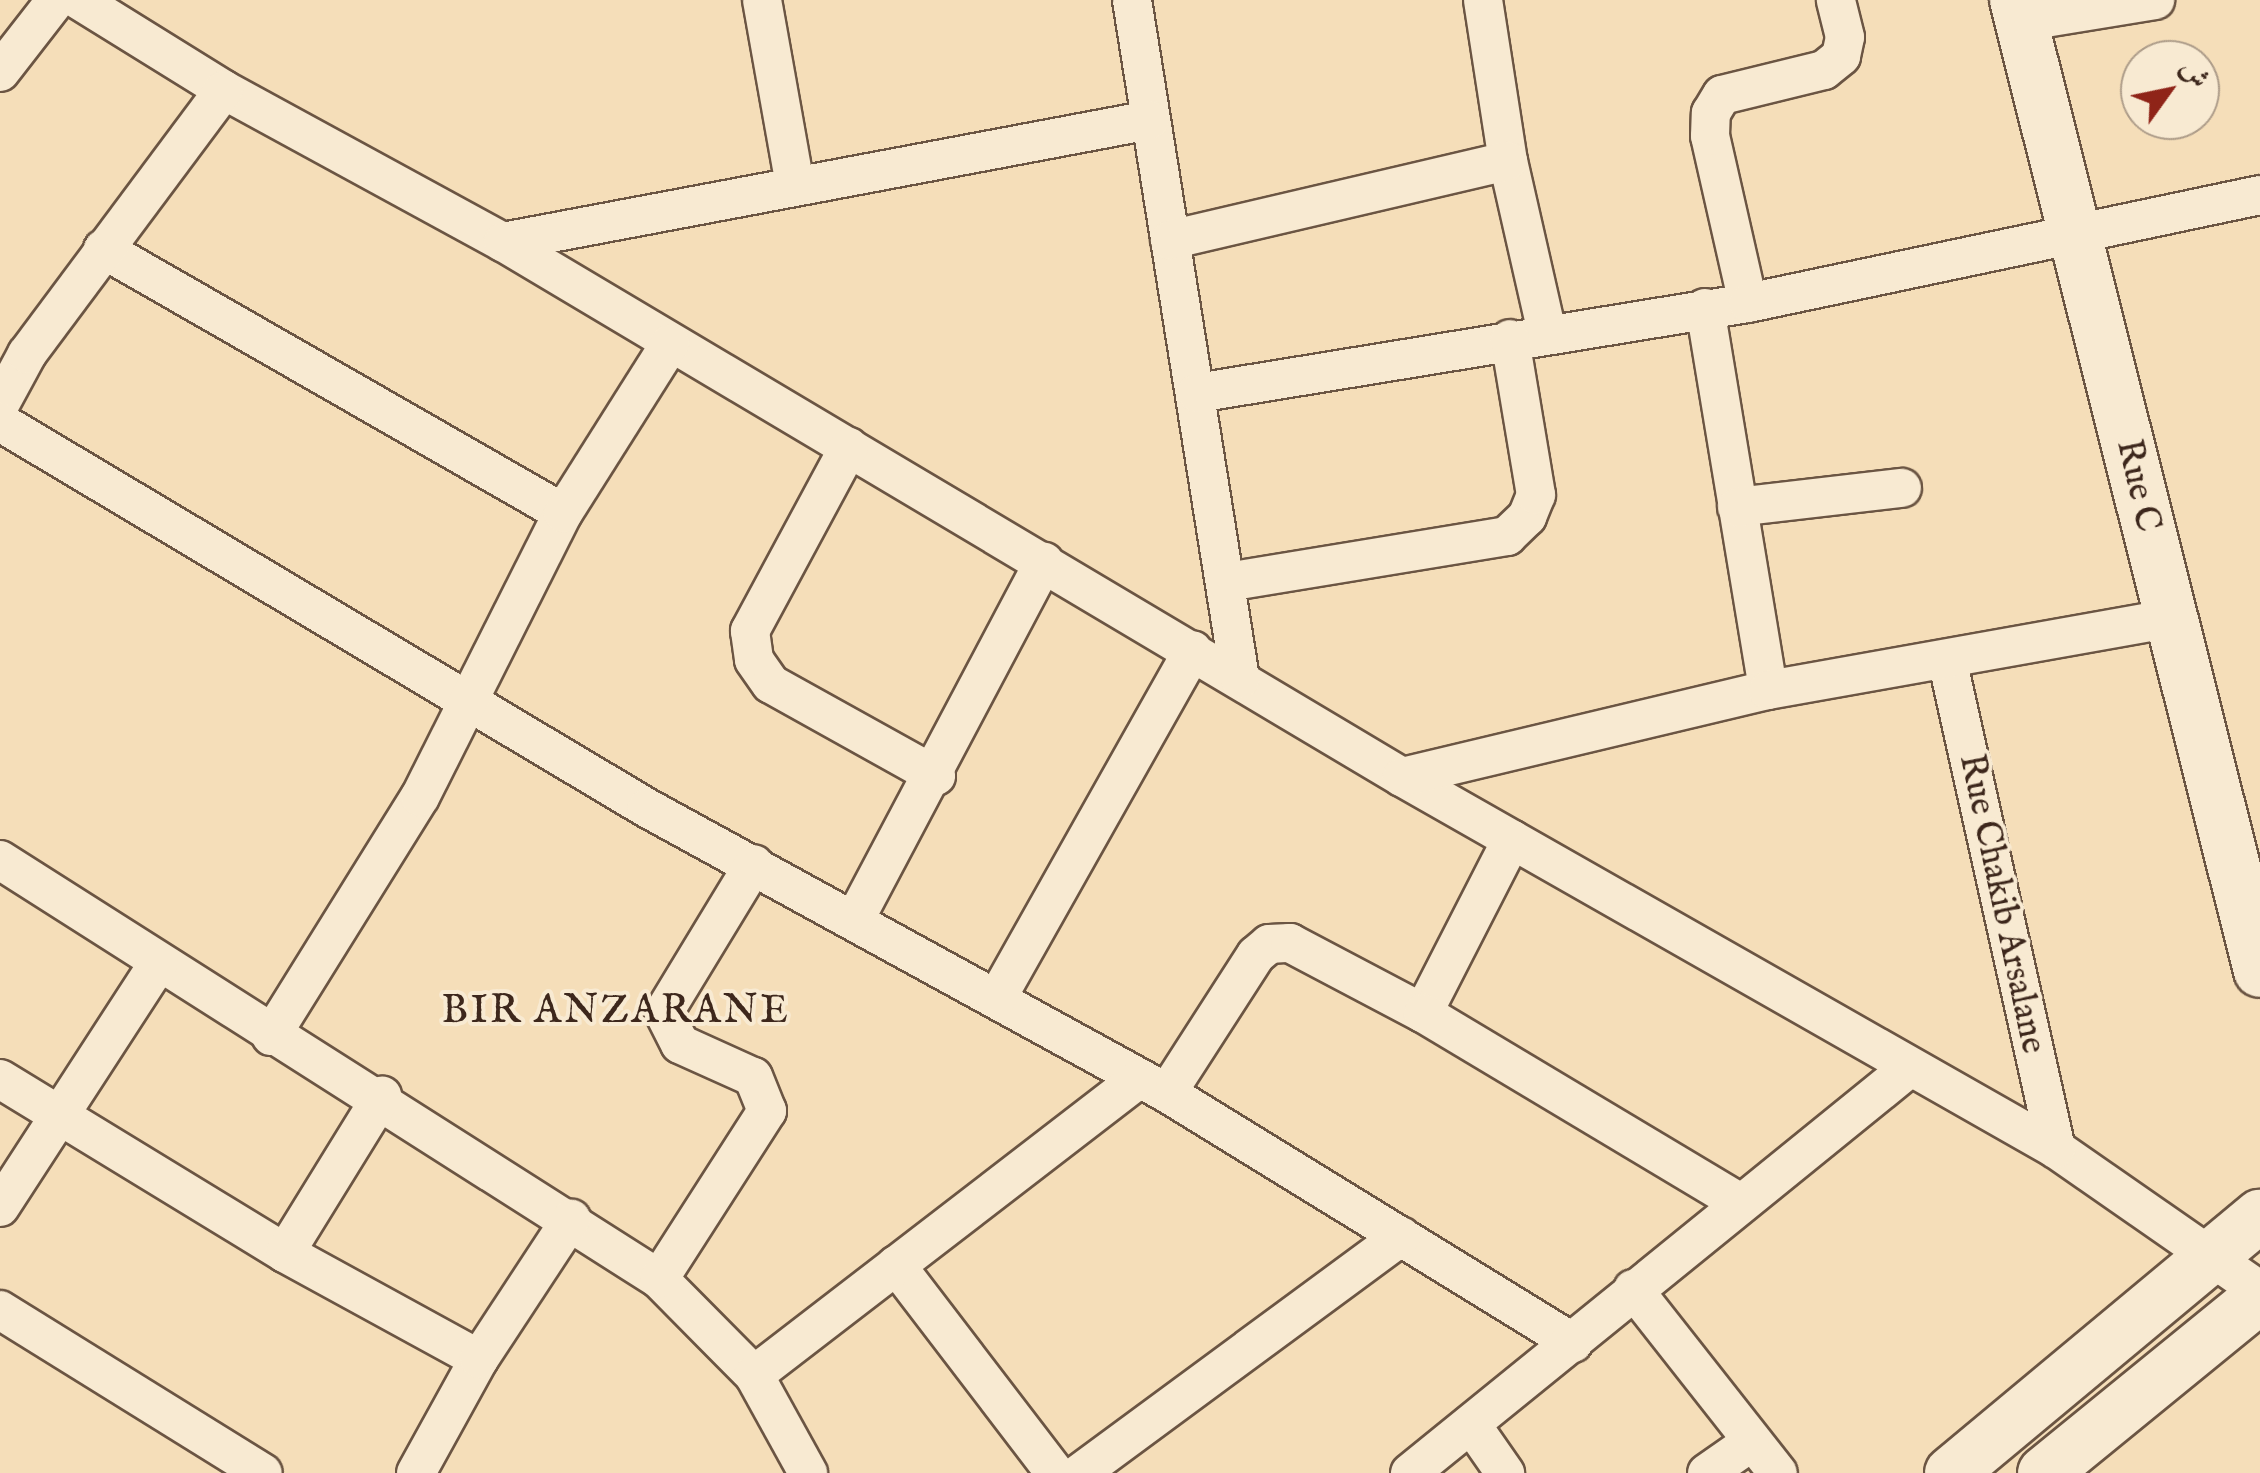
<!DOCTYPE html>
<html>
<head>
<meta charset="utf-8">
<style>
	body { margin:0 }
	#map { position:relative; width:2260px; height:1473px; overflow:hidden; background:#f5deb9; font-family:"IM FELL English",Amiri,serif }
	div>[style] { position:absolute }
	.roads { filter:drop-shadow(2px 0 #6b5543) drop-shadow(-2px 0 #6b5543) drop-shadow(0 2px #6b5543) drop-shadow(0 -2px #6b5543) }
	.street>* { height:38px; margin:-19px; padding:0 19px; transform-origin:19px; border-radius:19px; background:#f8ead2 }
	.secondary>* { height:52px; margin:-26px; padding:0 26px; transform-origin:26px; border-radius:26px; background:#f8ead2 }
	span { translate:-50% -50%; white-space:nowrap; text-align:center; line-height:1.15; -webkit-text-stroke:8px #f8ead2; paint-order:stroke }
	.street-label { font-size:35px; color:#3d271c }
	.quarter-label { font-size:40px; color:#3d271c; letter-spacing:2.5px }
	.north { position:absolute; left:2120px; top:40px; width:100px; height:100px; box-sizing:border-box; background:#f8ead2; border:2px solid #ad9c89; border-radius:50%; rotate:57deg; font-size:28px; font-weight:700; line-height:40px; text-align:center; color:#3d271c }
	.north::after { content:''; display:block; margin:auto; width:35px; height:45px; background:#8f2418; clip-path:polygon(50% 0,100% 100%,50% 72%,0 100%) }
</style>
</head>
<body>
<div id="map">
	<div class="roads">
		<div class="street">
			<div style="left:79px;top:0;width:171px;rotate:31.8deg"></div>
			<div style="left:224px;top:90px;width:318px;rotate:28.6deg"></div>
			<div style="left:503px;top:242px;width:1046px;rotate:30.76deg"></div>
			<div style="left:1402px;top:777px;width:752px;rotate:29.63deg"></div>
			<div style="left:2056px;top:1149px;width:249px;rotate:34.8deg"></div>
			<div style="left:762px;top:0;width:189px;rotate:79.9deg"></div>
			<div style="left:1132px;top:0;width:688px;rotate:80.96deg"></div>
			<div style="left:1483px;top:0;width:163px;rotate:81.2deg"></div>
			<div style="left:1508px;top:161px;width:176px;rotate:77.2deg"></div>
			<div style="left:2021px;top:22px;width:136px;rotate:-9.3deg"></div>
			<div style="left:0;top:72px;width:91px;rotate:-52.1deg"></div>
			<div style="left:1170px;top:240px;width:347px;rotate:-13.2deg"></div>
			<div style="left:503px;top:242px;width:658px;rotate:-10.68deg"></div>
			<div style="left:103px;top:249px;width:530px;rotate:29.85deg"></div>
			<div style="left:1748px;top:303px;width:171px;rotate:-102.8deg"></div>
			<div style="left:1710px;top:136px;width:23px;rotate:-88deg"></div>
			<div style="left:1711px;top:113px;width:21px;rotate:-59deg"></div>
			<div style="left:1722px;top:95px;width:105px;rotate:-13.8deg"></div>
			<div style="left:1824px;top:70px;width:22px;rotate:-39deg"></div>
			<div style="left:1841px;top:56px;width:19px;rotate:-78deg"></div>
			<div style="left:1845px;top:37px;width:38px;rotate:-104deg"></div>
			<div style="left:1705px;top:308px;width:387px;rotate:80.6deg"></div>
			<div style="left:1197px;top:393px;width:558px;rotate:-9.28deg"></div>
			<div style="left:1748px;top:303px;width:523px;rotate:-11.91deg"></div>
			<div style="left:0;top:404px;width:57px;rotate:-61.6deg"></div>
			<div style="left:27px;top:354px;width:329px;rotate:-53.3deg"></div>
			<div style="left:0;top:422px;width:753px;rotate:30.82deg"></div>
			<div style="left:647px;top:808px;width:593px;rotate:28.73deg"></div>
			<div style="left:1167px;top:1093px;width:477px;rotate:31.6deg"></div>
			<div style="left:849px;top:447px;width:209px;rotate:118.3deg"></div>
			<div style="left:750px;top:631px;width:29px;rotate:82deg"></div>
			<div style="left:754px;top:660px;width:29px;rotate:55deg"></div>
			<div style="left:771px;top:684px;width:189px;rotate:29.1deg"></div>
			<div style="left:1737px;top:507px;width:166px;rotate:-6.6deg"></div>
			<div style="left:1227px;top:582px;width:284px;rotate:-9.3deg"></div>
			<div style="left:1507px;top:536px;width:28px;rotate:-44deg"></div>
			<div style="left:1527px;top:517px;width:24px;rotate:-68deg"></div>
			<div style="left:1536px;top:495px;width:158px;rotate:-99.5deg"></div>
			<div style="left:1947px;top:659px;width:502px;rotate:77.46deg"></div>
			<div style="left:1402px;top:777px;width:376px;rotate:-13.4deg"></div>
			<div style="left:1768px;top:690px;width:406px;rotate:-10.1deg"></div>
			<div style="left:0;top:860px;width:781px;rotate:32.45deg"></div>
			<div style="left:659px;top:1279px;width:135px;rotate:45.3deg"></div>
			<div style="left:754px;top:1375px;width:112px;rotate:61.1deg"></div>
			<div style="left:856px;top:917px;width:402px;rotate:-62.1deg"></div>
			<div style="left:997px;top:998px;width:399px;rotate:-60.6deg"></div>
			<div style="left:1423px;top:1013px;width:195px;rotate:-62.9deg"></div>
			<div style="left:271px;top:1036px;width:282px;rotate:-58.1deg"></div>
			<div style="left:420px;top:797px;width:318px;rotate:-63.3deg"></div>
			<div style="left:563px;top:513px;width:200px;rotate:-57.7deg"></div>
			<div style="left:0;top:1079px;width:334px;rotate:31.4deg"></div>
			<div style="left:285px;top:1253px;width:221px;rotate:28.7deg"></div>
			<div style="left:1167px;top:1093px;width:164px;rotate:-57.2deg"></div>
			<div style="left:1256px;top:955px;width:17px;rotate:-40deg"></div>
			<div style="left:1269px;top:944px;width:21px;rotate:-3deg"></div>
			<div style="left:1290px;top:943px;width:150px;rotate:27.8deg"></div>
			<div style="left:1423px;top:1013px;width:368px;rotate:30.9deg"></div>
			<div style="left:0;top:1207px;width:292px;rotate:-57deg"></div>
			<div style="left:285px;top:1253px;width:185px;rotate:-58.3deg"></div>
			<div style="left:896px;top:1265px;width:262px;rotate:52.6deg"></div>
			<div style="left:659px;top:1279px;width:200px;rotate:-57.3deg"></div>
			<div style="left:767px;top:1111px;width:37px;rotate:-112deg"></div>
			<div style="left:753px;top:1077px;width:80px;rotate:-155.7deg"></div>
			<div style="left:680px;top:1044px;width:36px;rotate:-117deg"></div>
			<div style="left:664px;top:1012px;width:173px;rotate:-58.7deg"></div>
			<div style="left:1633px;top:1289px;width:234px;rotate:51.8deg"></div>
			<div style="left:0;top:1310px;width:309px;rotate:31.8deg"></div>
			<div style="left:754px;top:1375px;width:485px;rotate:-37.6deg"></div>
			<div style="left:1471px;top:1424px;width:60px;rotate:55.2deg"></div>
			<div style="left:416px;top:1473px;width:130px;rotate:-61.1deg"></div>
			<div style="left:479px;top:1359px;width:168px;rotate:-56.7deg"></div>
			<div style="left:1080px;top:1473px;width:399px;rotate:-36.4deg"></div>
			<div style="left:1410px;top:1473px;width:643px;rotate:-39.06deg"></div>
			<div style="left:1707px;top:1473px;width:52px;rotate:-34.9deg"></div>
		</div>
		<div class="secondary">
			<div style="left:2016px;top:0;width:1001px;rotate:75.89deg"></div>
			<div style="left:1951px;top:1473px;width:402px;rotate:-39.8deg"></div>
			<div style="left:2044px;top:1473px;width:279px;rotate:-39.2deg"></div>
		</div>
	</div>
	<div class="street-label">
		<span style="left:2137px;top:486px;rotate:77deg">Rue C</span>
		<span style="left:2001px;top:904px;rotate:78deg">Rue Chakib Arsalane</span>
	</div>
	<div class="quarter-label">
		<span style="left:616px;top:1012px">BIR ANZARANE</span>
	</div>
	<div class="north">ش</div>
</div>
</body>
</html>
